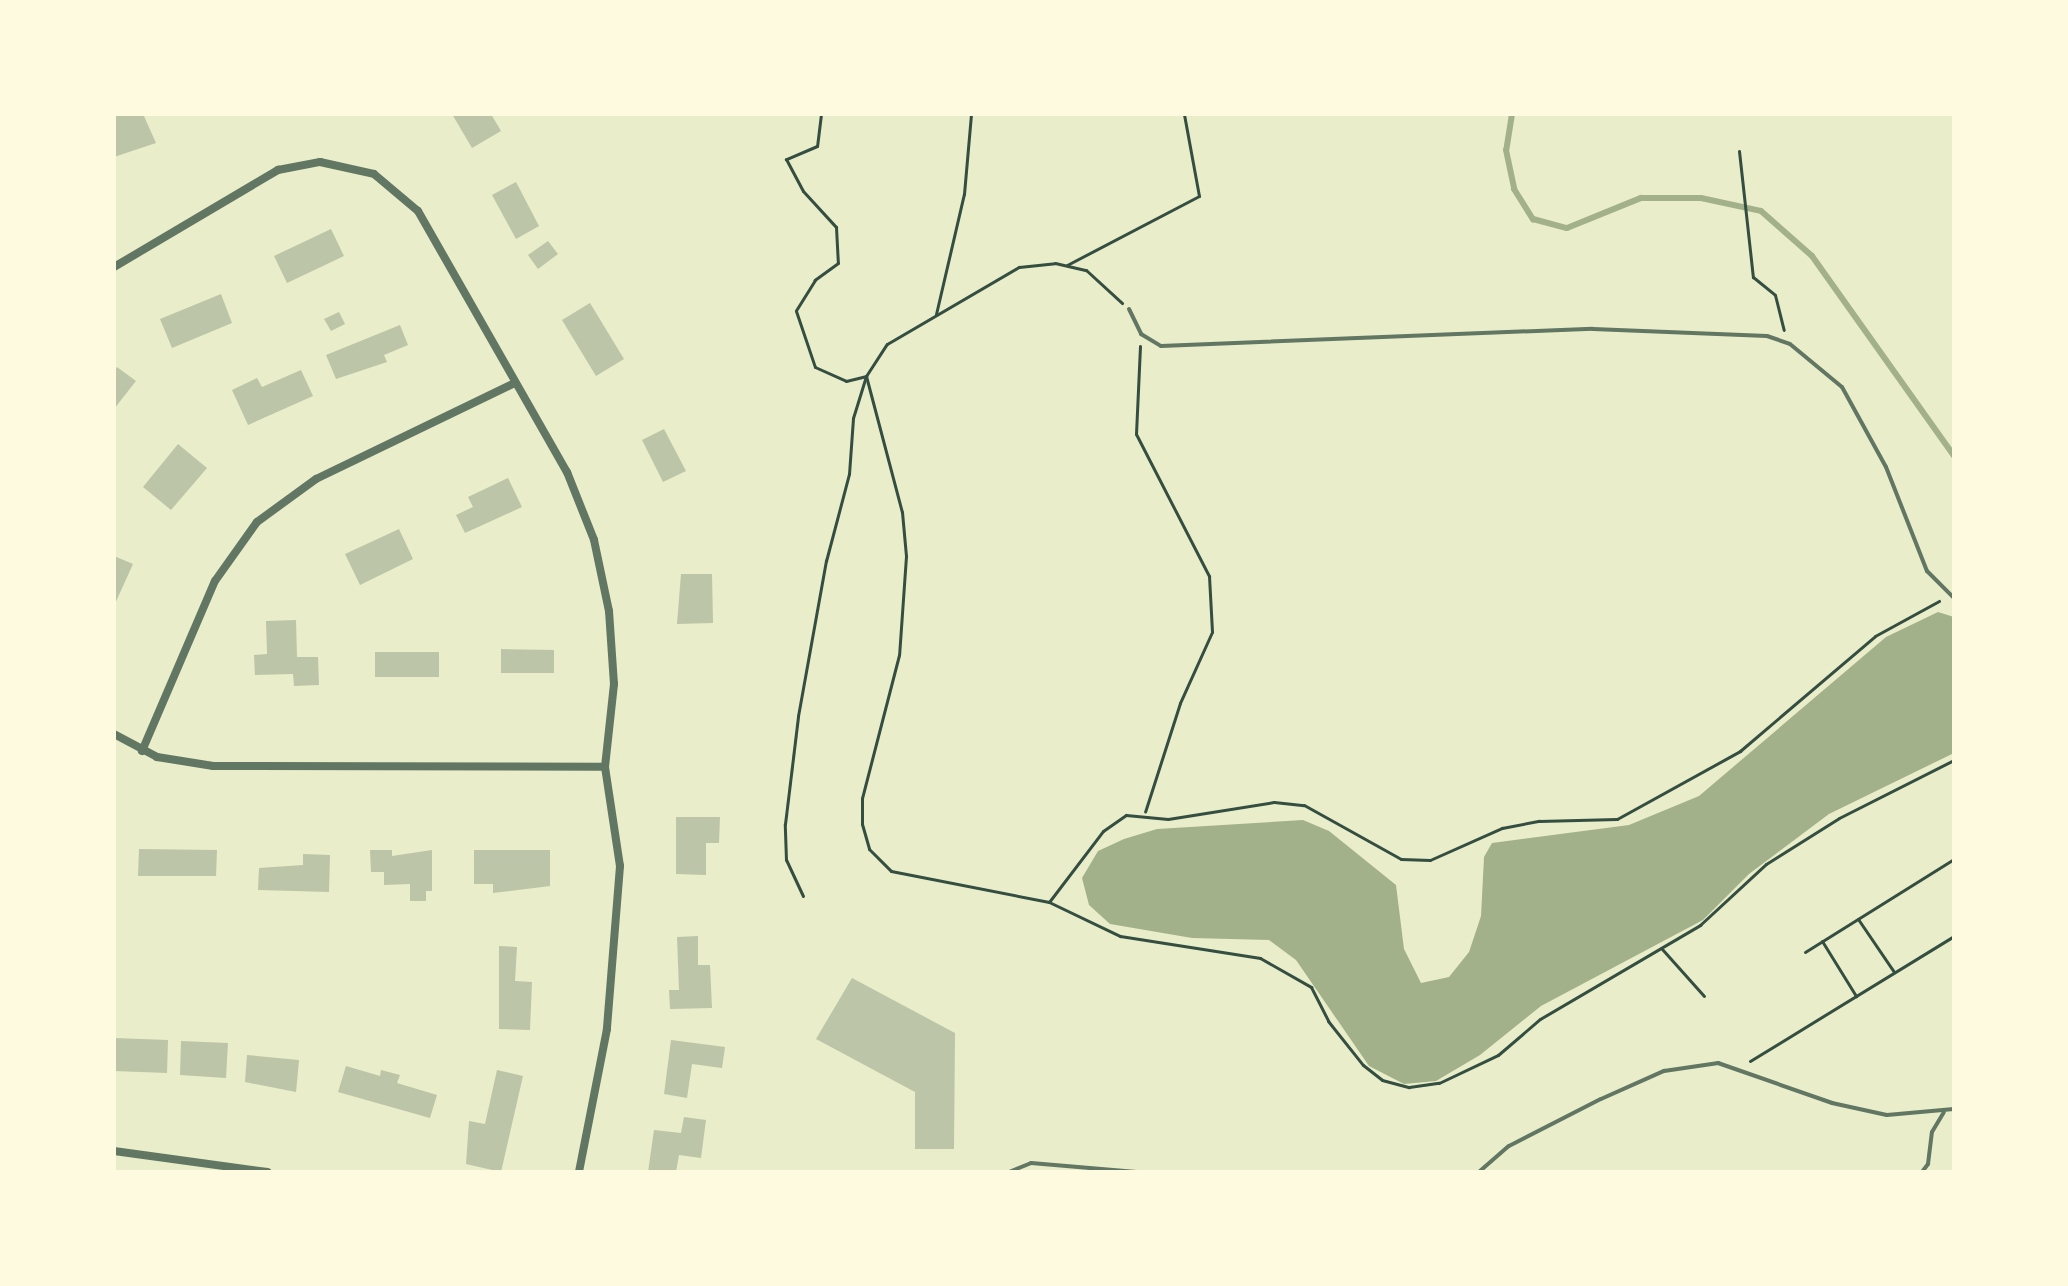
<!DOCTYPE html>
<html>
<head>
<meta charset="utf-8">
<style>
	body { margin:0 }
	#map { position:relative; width:2068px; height:1286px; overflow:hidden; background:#e9edc9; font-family:Arial,sans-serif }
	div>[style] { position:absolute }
	.water>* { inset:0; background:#a3b18a }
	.stream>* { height:6px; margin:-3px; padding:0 3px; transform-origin:3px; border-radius:3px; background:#a3b18a }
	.building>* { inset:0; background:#bcc5a7 }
	.path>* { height:3px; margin:-1.5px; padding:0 1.5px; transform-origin:1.5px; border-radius:1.5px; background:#344e41 }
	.service>* { height:4px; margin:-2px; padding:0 2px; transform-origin:2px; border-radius:2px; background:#617663 }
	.minor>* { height:8px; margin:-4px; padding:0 4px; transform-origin:4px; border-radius:4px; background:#617663 }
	span { translate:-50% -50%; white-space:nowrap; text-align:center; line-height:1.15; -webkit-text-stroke:6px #fefae0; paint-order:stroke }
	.frame { position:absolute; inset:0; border:116px solid #fefae0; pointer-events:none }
</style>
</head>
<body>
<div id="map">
	<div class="water">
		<div style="clip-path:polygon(1938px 612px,1954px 617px,1954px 753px,1829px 814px,1749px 874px,1703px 920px,1541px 1006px,1480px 1055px,1436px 1081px,1404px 1084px,1369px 1066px,1296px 960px,1269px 940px,1192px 938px,1110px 924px,1089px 905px,1082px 878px,1098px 851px,1124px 839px,1157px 829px,1303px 820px,1329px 831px,1396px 885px,1404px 949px,1421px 983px,1449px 977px,1469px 952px,1481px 916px,1484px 857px,1492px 843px,1629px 825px,1699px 796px,1886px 637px)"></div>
	</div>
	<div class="stream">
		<div style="left:1512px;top:114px;width:36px;rotate:99deg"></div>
		<div style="left:1506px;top:150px;width:40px;rotate:78deg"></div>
		<div style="left:1514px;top:189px;width:36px;rotate:58deg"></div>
		<div style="left:1533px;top:219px;width:35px;rotate:15deg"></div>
		<div style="left:1567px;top:228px;width:80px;rotate:-22.1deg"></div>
		<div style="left:1641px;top:198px;width:60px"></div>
		<div style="left:1701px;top:198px;width:61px;rotate:12.2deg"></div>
		<div style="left:1761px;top:211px;width:68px;rotate:41.4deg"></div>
		<div style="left:1812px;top:256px;width:245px;rotate:54.6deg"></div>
	</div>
	<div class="building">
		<div style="clip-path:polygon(114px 114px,143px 114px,156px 143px,114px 157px)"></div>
		<div style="clip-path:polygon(452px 114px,491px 114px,501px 131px,472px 148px)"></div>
		<div style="clip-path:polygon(516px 182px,539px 226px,516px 239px,492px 195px)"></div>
		<div style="clip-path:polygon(331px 229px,344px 256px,287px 283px,274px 256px)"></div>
		<div style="clip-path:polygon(548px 241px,558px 254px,538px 269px,528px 255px)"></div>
		<div style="clip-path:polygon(221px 294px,232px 323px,172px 348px,160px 319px)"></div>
		<div style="clip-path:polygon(590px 303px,624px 359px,596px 376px,562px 320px)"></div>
		<div style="clip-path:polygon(339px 312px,345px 324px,331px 331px,324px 319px)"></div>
		<div style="clip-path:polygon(400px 325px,408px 345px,384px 355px,387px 362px,336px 379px,326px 355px)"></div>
		<div style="clip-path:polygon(117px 367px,136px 381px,114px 409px,114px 372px)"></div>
		<div style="clip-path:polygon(301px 370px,313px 396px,248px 425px,232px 390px,257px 378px,262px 387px)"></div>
		<div style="clip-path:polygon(664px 429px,686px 471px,663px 482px,642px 440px)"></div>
		<div style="clip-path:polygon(178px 444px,207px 468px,171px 510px,143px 487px)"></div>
		<div style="clip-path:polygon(508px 478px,522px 507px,465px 533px,456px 515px,473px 507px,468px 497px)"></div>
		<div style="clip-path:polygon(399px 529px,413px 559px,360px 585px,345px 554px)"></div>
		<div style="clip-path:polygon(114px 556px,133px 564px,114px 606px)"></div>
		<div style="clip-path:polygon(681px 574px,712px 574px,713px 623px,677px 624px)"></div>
		<div style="clip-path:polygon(296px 620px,297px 657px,318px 657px,319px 685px,294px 686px,293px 674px,255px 675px,254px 655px,267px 654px,266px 621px)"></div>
		<div style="clip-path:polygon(501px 649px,554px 650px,554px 673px,501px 673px)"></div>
		<div style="clip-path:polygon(375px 652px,439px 652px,439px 677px,375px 677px)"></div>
		<div style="clip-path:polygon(676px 817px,720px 817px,719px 843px,706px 843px,706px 875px,676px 874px)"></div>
		<div style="clip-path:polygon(139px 849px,217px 850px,216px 876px,138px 876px)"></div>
		<div style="clip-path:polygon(370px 850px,392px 850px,392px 856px,432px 850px,432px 891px,426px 891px,426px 901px,410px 901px,410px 884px,384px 885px,384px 872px,371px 872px)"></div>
		<div style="clip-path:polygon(474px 850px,550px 850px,550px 886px,493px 893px,493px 884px,474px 884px)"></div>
		<div style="clip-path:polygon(303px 854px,330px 855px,329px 892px,258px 890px,259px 868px,303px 865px)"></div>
		<div style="clip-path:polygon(698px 936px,698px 965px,710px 965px,712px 1008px,670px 1009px,669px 990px,679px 990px,677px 937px)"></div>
		<div style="clip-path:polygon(499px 946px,517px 947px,515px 981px,532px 982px,530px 1030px,499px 1029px)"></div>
		<div style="clip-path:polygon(852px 978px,955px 1033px,954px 1149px,915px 1149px,915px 1092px,816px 1039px)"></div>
		<div style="clip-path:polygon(114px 1038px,168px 1040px,167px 1073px,114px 1071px)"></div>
		<div style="clip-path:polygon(671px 1040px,725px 1047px,722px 1068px,692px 1064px,687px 1098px,664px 1094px)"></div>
		<div style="clip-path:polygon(181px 1041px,228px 1043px,226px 1078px,180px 1075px)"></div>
		<div style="clip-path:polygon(247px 1055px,299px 1060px,296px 1092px,245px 1082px)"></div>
		<div style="clip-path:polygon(346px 1066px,380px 1076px,381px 1070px,400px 1075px,397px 1083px,437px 1095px,430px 1118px,338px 1092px)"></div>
		<div style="clip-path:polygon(497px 1070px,523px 1076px,501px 1172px,466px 1164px,469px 1121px,485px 1124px)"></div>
		<div style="clip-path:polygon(684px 1117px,706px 1120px,701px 1158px,679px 1155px,676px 1172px,648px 1172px,654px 1130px,681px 1133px)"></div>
	</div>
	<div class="path">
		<div style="left:821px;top:114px;width:32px;rotate:97deg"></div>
		<div style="left:817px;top:146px;width:34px;rotate:157deg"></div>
		<div style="left:786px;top:159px;width:36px;rotate:62deg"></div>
		<div style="left:803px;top:191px;width:49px;rotate:47.5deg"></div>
		<div style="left:836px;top:227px;width:36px;rotate:87deg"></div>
		<div style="left:838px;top:263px;width:29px;rotate:144deg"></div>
		<div style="left:815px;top:280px;width:36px;rotate:122deg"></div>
		<div style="left:796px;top:311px;width:59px;rotate:71.3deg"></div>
		<div style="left:815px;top:367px;width:34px;rotate:24deg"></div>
		<div style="left:846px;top:381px;width:21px;rotate:-14deg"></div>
		<div style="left:866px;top:376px;width:141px;rotate:75.2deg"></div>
		<div style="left:902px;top:512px;width:44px;rotate:84.8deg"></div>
		<div style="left:906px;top:556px;width:99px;rotate:94deg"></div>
		<div style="left:899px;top:655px;width:148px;rotate:104.5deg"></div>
		<div style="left:862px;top:798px;width:26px;rotate:90deg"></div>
		<div style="left:862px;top:824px;width:26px;rotate:74deg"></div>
		<div style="left:869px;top:849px;width:31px;rotate:45deg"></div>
		<div style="left:891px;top:871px;width:161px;rotate:11.1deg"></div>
		<div style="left:1049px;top:902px;width:79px;rotate:25.6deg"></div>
		<div style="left:1120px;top:936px;width:142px;rotate:8.9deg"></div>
		<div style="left:1260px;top:958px;width:59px;rotate:29.6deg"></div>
		<div style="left:1311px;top:987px;width:38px;rotate:63deg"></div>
		<div style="left:1328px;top:1021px;width:56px;rotate:51.5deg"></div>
		<div style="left:1363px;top:1065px;width:24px;rotate:38deg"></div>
		<div style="left:1382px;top:1080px;width:28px;rotate:15deg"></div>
		<div style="left:1409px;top:1087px;width:30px;rotate:-8deg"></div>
		<div style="left:1439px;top:1083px;width:65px;rotate:-25.4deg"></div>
		<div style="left:1498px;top:1055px;width:55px;rotate:-40.6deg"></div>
		<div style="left:1540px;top:1019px;width:186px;rotate:-30.4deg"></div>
		<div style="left:1700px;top:925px;width:90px;rotate:-42.7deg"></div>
		<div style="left:1766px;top:864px;width:86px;rotate:-32.2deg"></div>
		<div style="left:1839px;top:818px;width:129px;rotate:-26.8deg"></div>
		<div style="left:1739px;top:151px;width:127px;rotate:83.7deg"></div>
		<div style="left:1753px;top:277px;width:28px;rotate:39deg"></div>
		<div style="left:1775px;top:295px;width:36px;rotate:76deg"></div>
		<div style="left:1067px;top:265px;width:149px;rotate:-27.6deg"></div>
		<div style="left:1199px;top:196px;width:83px;rotate:-100.4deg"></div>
		<div style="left:936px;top:314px;width:123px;rotate:-76.9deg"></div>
		<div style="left:964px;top:194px;width:80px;rotate:-85deg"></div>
		<div style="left:1140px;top:346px;width:88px;rotate:92.6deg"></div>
		<div style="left:1136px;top:434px;width:160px;rotate:62.8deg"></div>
		<div style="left:1209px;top:576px;width:56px;rotate:86.9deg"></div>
		<div style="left:1212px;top:632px;width:78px;rotate:114.3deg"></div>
		<div style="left:1180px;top:703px;width:114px;rotate:107.8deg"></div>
		<div style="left:803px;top:896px;width:40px;rotate:-115deg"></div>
		<div style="left:786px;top:860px;width:36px;rotate:-92deg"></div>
		<div style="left:785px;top:824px;width:109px;rotate:-83.1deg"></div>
		<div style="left:798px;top:716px;width:158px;rotate:-79.8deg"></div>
		<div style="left:826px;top:561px;width:90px;rotate:-75.2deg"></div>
		<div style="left:849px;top:474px;width:56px;rotate:-85.9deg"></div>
		<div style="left:853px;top:418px;width:44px;rotate:-72.8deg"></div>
		<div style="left:866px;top:376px;width:38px;rotate:-57deg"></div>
		<div style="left:887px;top:344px;width:153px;rotate:-30.3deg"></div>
		<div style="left:1019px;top:267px;width:36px;rotate:-6deg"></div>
		<div style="left:1055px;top:263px;width:32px;rotate:13deg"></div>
		<div style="left:1086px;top:270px;width:49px;rotate:42.5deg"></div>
		<div style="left:1049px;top:902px;width:89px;rotate:-52.7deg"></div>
		<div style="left:1103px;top:831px;width:28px;rotate:-35deg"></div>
		<div style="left:1126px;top:815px;width:42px;rotate:5.4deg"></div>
		<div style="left:1168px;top:819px;width:107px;rotate:-9.1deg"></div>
		<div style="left:1274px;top:802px;width:30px;rotate:6deg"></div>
		<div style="left:1304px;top:805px;width:111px;rotate:29.1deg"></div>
		<div style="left:1401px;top:859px;width:29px;rotate:2deg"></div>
		<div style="left:1430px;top:860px;width:79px;rotate:-24deg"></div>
		<div style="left:1502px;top:828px;width:38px;rotate:-11deg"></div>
		<div style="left:1539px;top:821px;width:78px;rotate:-1.5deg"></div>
		<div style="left:1617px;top:819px;width:141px;rotate:-28.9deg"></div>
		<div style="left:1740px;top:751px;width:177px;rotate:-40.4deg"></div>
		<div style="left:1875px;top:636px;width:73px;rotate:-28.7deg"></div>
		<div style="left:1858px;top:919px;width:64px;rotate:55.8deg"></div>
		<div style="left:1822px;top:941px;width:65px;rotate:58.3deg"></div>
		<div style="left:1662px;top:949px;width:63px;rotate:48.2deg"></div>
		<div style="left:1805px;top:952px;width:176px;rotate:-32deg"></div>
		<div style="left:1750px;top:1061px;width:239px;rotate:-31.5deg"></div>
	</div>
	<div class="service">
		<div style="left:1129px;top:309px;width:28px;rotate:64deg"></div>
		<div style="left:1141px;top:334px;width:23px;rotate:31deg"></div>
		<div style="left:1161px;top:346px;width:432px;rotate:-2.3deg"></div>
		<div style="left:1593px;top:329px;width:174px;rotate:2.3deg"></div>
		<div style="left:1767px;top:336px;width:24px;rotate:19deg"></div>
		<div style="left:1790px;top:344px;width:67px;rotate:39.6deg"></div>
		<div style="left:1842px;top:387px;width:91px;rotate:61.2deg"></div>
		<div style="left:1886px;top:467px;width:112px;rotate:68.5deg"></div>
		<div style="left:1927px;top:571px;width:38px;rotate:45deg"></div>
		<div style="left:1480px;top:1171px;width:38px;rotate:-41deg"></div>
		<div style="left:1509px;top:1146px;width:103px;rotate:-27.1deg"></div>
		<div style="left:1601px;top:1099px;width:69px;rotate:-24deg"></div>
		<div style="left:1664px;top:1071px;width:55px;rotate:-8.4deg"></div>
		<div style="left:1718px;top:1063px;width:121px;rotate:19.3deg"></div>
		<div style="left:1832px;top:1103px;width:56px;rotate:12.3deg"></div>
		<div style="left:1887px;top:1115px;width:67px;rotate:-5.1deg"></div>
		<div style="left:1009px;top:1172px;width:24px;rotate:-22deg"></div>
		<div style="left:1031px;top:1163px;width:106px;rotate:4.9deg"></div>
		<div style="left:1468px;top:1172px;width:20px"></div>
		<div style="left:1922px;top:1172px;width:10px;rotate:-53deg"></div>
		<div style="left:1928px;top:1164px;width:32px;rotate:-83deg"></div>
		<div style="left:1932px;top:1132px;width:23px;rotate:-59deg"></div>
	</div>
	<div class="minor">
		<div style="left:114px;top:267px;width:191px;rotate:-30.6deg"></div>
		<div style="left:278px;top:170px;width:43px;rotate:-10.8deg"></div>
		<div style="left:320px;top:162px;width:55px;rotate:12.5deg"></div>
		<div style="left:374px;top:174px;width:57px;rotate:40.1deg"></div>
		<div style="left:418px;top:211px;width:301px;rotate:60.3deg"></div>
		<div style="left:567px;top:472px;width:73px;rotate:68.3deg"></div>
		<div style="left:594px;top:540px;width:73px;rotate:78.1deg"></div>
		<div style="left:609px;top:611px;width:73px;rotate:86.1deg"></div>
		<div style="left:614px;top:684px;width:83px;rotate:96.2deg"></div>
		<div style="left:605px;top:767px;width:100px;rotate:81.4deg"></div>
		<div style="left:620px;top:866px;width:164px;rotate:94.6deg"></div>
		<div style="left:607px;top:1029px;width:146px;rotate:101.1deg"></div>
		<div style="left:114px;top:734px;width:49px;rotate:28.1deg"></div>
		<div style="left:157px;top:757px;width:57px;rotate:9.1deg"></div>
		<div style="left:213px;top:766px;width:392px;rotate:0.1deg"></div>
		<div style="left:142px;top:751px;width:185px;rotate:-66.8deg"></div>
		<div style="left:215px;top:581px;width:72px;rotate:-54.6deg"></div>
		<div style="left:257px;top:522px;width:73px;rotate:-36.1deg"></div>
		<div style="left:316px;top:479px;width:221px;rotate:-25.8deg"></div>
		<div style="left:114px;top:1151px;width:155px;rotate:7.8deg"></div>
	</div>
	<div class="frame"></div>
</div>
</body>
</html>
